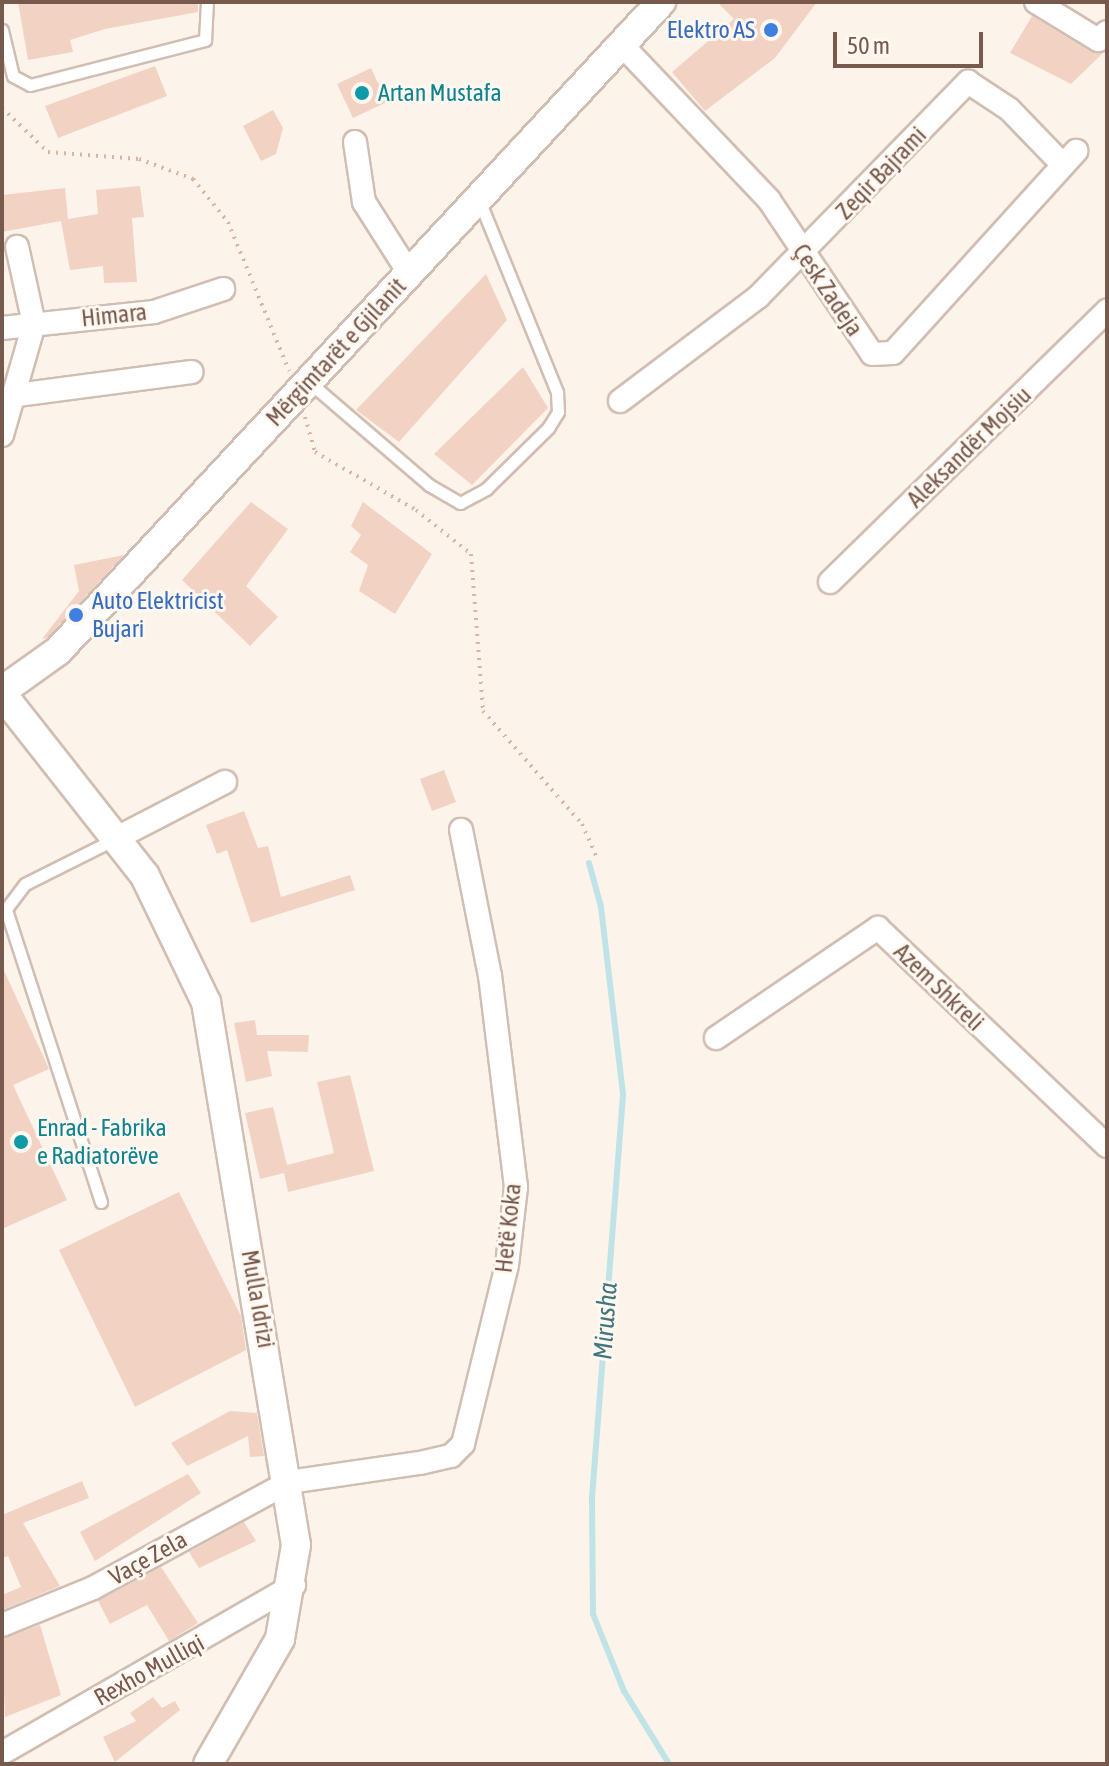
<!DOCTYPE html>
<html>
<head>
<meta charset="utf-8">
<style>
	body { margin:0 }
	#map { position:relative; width:1109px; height:1766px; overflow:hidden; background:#fcf4eb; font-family:"Asap Condensed",sans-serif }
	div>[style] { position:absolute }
	.stream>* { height:6px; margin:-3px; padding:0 3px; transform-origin:3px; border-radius:3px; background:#bfe3e6 }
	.building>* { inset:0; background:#f1d2c3 }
	.path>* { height:4px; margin-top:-2px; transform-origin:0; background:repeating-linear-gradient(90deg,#d7b5a5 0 2px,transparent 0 8px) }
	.roads { filter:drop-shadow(2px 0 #d1beb2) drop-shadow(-2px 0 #d1beb2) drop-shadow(0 2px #d1beb2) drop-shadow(0 -2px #d1beb2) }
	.service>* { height:11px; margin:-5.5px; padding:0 5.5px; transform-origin:5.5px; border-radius:5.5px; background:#fff }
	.minor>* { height:22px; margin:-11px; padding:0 11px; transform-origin:11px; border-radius:11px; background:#fff }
	.tertiary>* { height:28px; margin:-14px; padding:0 14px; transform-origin:14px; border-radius:14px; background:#fff }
	.dots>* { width:22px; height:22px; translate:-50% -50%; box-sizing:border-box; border:4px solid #fff8f1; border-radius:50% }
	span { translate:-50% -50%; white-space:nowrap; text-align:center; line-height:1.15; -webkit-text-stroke:6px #fff8f1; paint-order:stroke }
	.shop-label { font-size:24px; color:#366cbe }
	.right { translate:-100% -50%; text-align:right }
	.left { translate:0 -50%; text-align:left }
	.culture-label { font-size:24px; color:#0d838f }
	.street-label { font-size:24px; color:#77594e }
	.water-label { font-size:26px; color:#41767c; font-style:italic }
	.frame { position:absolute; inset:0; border:4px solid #77594e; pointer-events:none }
	.scale { position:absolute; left:833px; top:32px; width:150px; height:36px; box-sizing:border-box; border:4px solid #77594e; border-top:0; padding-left:10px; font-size:24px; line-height:28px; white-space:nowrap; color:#77594e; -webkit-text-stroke:6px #fff8f1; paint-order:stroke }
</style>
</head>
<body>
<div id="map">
	<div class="stream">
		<div style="left:589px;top:863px;width:46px;rotate:74.7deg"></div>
		<div style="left:601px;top:907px;width:189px;rotate:83.3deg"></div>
		<div style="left:623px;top:1095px;width:405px;rotate:94.4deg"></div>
		<div style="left:592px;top:1499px;width:115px;rotate:89.5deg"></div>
		<div style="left:593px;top:1614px;width:83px;rotate:68.1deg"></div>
		<div style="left:624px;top:1691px;width:86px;rotate:58.3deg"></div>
	</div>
	<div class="building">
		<div style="clip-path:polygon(18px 2px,198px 2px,198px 12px,105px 29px,70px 40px,73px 52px,28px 60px)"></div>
		<div style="clip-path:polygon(717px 2px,817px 2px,775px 58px,705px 111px,672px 72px,734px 19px)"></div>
		<div style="clip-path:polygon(1032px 16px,1091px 52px,1103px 53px,1071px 84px,1010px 53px)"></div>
		<div style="clip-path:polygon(155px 66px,167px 96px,58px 138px,45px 106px)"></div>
		<div style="clip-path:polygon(371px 68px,387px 102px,353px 118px,337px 84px)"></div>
		<div style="clip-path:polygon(273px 110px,283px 128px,276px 154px,261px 161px,243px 126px)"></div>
		<div style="clip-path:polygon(140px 186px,144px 217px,132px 218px,137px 282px,104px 283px,103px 266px,70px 270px,61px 221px,2px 232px,2px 195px,65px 188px,68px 219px,98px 214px,96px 190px)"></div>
		<div style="clip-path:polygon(486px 274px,507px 320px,399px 442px,356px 410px)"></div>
		<div style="clip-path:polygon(523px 367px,548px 408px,472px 485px,434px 454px)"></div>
		<div style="clip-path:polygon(251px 502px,288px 529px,246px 586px,278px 617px,250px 646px,182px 580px)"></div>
		<div style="clip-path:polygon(363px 502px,432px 554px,395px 614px,359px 591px,368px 565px,350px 552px,361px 535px,351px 526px)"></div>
		<div style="clip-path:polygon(124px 555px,47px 638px,42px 639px,79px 591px,74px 565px)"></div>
		<div style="clip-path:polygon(444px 770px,456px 802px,432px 811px,420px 779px)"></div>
		<div style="clip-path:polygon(244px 811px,258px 848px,268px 846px,281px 897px,350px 875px,355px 890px,251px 923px,227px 850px,217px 854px,206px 825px)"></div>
		<div style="clip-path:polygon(2px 966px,49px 1069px,13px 1085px,67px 1200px,2px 1229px)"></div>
		<div style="clip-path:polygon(255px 1020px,257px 1035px,309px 1035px,308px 1052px,267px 1051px,272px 1076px,246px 1082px,234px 1023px)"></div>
		<div style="clip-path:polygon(350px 1075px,374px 1171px,288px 1192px,284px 1173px,260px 1179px,245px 1113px,273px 1107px,287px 1165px,334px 1153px,317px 1082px)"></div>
		<div style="clip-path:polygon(179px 1192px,241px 1316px,246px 1350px,135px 1407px,59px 1250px)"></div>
		<div style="clip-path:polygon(230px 1411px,257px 1413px,264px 1456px,250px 1457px,248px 1436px,187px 1466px,171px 1443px)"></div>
		<div style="clip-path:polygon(188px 1474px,201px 1493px,95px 1561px,80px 1532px)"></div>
		<div style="clip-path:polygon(82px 1481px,89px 1498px,23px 1523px,60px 1586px,2px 1610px,2px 1595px,21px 1587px,8px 1556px,2px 1558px,2px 1515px)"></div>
		<div style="clip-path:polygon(244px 1522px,256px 1541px,199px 1568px,189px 1552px)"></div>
		<div style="clip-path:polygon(161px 1567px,198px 1623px,169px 1641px,147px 1605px,110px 1624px,98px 1601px)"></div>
		<div style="clip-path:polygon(40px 1625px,61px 1695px,5px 1717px,2px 1639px)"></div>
		<div style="clip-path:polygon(153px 1697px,162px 1708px,175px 1701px,180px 1710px,115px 1762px,103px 1737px,136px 1721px,130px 1713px)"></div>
	</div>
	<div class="path">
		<div style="left:2px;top:108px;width:64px;rotate:43.7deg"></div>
		<div style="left:48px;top:152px;width:91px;rotate:4.4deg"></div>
		<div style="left:139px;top:159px;width:58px;rotate:20.3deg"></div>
		<div style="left:193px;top:179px;width:55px;rotate:50.9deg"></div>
		<div style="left:228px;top:222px;width:161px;rotate:67.7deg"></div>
		<div style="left:305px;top:417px;width:36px;rotate:74deg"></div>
		<div style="left:315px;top:452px;width:116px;rotate:29.9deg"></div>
		<div style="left:416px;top:510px;width:70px;rotate:38.7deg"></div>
		<div style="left:471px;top:554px;width:157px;rotate:85.6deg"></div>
		<div style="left:483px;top:711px;width:150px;rotate:48.8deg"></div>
		<div style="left:582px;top:824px;width:36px;rotate:66deg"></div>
	</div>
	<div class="roads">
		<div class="service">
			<div style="left:2px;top:30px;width:47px;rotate:76.6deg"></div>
			<div style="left:13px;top:76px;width:19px;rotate:28deg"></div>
			<div style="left:30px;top:85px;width:181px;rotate:-14.4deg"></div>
			<div style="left:205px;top:40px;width:38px;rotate:-87deg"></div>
			<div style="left:309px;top:382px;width:158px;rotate:40.6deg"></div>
			<div style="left:429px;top:485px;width:36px;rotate:30deg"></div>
			<div style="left:460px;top:503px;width:30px;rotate:-28deg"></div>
			<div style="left:486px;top:489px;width:87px;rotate:-44.5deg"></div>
			<div style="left:548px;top:428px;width:19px;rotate:-58deg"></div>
			<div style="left:558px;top:412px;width:20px;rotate:-93deg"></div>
			<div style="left:557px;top:392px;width:207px;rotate:-112.1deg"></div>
			<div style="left:101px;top:1202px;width:308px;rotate:-108deg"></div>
			<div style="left:6px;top:909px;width:31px;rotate:-53deg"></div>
			<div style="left:25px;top:884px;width:101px;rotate:-26.6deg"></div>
		</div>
		<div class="minor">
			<div style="left:1036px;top:2px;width:73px;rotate:31.5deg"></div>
			<div style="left:1098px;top:40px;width:12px;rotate:-42deg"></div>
			<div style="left:621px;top:44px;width:215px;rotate:46.5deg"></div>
			<div style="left:769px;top:200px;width:185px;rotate:56.2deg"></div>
			<div style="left:872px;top:354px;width:21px;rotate:-3deg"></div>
			<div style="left:893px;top:353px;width:273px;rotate:-47.8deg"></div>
			<div style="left:355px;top:142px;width:61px;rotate:81.5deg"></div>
			<div style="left:364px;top:202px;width:84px;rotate:57.6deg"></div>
			<div style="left:2px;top:328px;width:153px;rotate:-6deg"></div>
			<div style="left:154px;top:312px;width:73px;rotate:-18.4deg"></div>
			<div style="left:17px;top:395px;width:176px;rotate:-7.5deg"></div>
			<div style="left:620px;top:401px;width:173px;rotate:-37deg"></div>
			<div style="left:758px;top:297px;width:301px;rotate:-45.7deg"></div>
			<div style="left:968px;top:82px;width:49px;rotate:33.4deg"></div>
			<div style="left:1009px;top:109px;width:78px;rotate:46deg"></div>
			<div style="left:2px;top:435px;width:116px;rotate:-73.9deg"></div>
			<div style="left:34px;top:324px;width:79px;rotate:-102.4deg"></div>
			<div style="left:830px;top:582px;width:388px;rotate:-44.4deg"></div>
			<div style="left:115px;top:839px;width:124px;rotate:-27.4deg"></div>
			<div style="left:716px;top:1038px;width:196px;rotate:-34.2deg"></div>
			<div style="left:878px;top:928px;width:316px;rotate:43.6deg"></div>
			<div style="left:2px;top:1625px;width:98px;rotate:-22.1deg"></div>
			<div style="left:93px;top:1588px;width:223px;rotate:-28.4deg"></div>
			<div style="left:289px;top:1482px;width:132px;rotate:-8.3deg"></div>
			<div style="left:420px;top:1463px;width:32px;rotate:-13deg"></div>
			<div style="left:451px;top:1456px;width:17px;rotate:-45deg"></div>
			<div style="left:463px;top:1444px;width:184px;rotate:-76.2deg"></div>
			<div style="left:507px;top:1265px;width:79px;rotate:-83.4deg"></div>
			<div style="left:516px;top:1187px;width:213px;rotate:-97deg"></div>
			<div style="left:490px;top:976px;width:149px;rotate:-101.2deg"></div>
			<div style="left:2px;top:1753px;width:337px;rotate:-29.9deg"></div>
		</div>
		<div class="tertiary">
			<div style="left:2px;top:691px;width:69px;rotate:-35.5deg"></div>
			<div style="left:58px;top:651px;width:886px;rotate:-47.1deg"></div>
			<div style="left:2px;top:694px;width:231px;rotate:51.8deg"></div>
			<div style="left:145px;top:876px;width:140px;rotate:64.2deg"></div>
			<div style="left:206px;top:1002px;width:550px;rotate:80.59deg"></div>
			<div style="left:296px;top:1545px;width:95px;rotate:99.7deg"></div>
			<div style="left:280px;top:1639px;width:144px;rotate:119.9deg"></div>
		</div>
	</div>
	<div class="dots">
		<div style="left:771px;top:30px;background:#3f7fe0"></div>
		<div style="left:362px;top:93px;background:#0f9aa8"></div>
		<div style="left:76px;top:615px;background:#3f7fe0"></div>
		<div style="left:21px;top:1142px;background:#0f9aa8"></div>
	</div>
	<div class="shop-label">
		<span class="right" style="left:755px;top:30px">Elektro AS</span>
		<span class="left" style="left:92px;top:615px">Auto Elektricist<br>Bujari</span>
	</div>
	<div class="culture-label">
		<span class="left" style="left:378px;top:93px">Artan Mustafa</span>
		<span class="left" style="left:37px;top:1142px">Enrad - Fabrika<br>e Radiatorëve</span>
	</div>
	<div class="street-label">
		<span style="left:881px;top:173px;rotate:-46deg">Zeqir Bajrami</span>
		<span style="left:828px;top:290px;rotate:56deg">Çesk Zadeja</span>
		<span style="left:114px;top:315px;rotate:-6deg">Himara</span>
		<span style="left:336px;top:352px;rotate:-47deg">Mërgimtarët e Gjilanit</span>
		<span style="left:969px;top:447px;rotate:-44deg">Aleksandër Mojsiu</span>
		<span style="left:939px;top:987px;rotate:44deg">Azem Shkreli</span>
		<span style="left:508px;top:1228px;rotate:-84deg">Hetë Koka</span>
		<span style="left:258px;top:1299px;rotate:80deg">Mulla Idrizi</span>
		<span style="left:148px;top:1558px;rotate:-29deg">Vaçe Zela</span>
		<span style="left:149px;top:1670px;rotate:-29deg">Rexho Mulliqi</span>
	</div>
	<div class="water-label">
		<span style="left:606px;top:1321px;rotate:-86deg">Mirusha</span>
	</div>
	<div class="frame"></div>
	<div class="scale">50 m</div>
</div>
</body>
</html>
